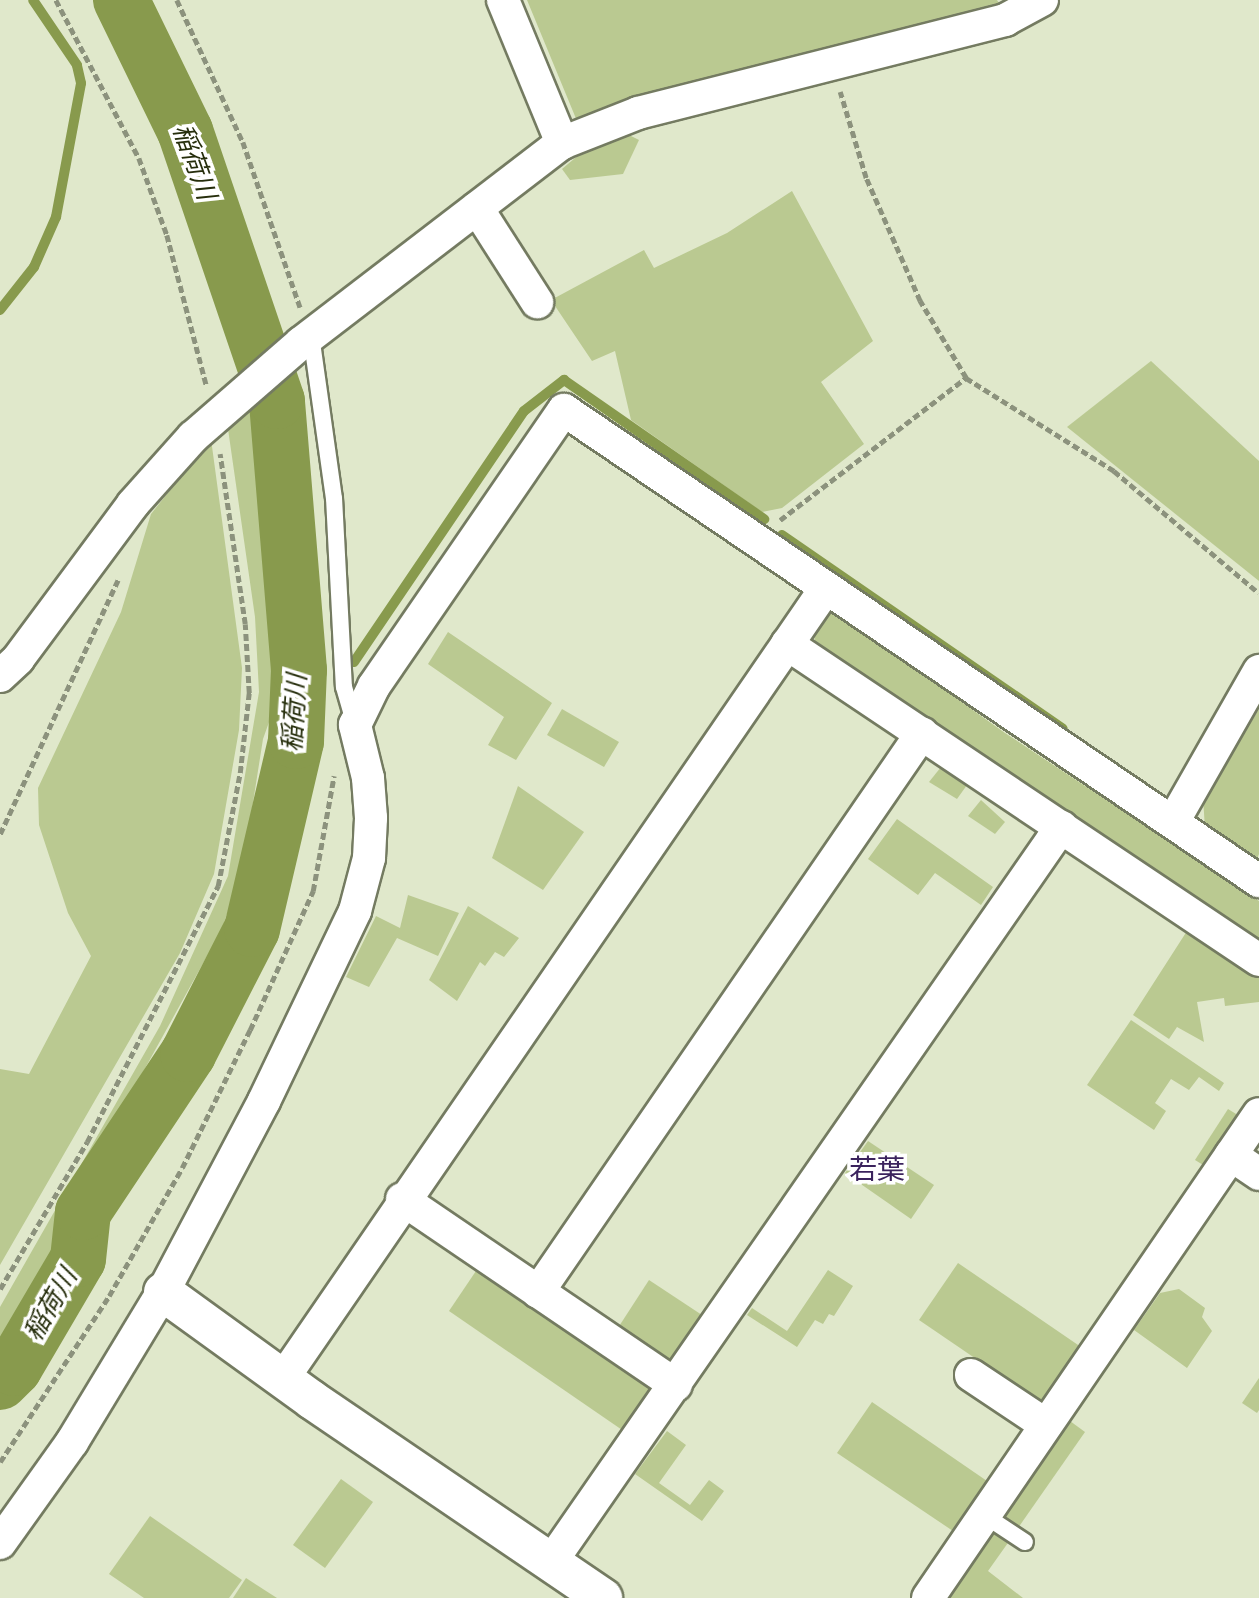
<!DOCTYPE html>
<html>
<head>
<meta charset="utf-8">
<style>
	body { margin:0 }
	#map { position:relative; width:1259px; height:1598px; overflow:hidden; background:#e0e8cb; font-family:Jost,"Noto Sans JP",sans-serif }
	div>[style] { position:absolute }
	.green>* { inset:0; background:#bac991 }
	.stream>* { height:10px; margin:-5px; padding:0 5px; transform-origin:5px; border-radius:5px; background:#889a4d }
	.river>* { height:56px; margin:-28px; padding:0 28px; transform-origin:28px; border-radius:28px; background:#889a4d }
	.path>* { height:4.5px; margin-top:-2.25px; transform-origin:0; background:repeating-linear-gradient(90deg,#8c927d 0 7px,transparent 0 10.5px) }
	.roads { filter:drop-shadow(2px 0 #747b61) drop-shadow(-2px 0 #747b61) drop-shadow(0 2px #747b61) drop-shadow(0 -2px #747b61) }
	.service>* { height:16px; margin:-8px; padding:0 8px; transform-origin:8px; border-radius:8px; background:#fff }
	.minor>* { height:32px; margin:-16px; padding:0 16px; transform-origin:16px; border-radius:16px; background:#fff }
	.tertiary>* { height:38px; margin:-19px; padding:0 19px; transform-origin:19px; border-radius:19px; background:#fff }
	span { translate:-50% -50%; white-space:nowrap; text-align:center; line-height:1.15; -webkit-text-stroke:7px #fff; paint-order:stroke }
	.water-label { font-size:26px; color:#262e0c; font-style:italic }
	.quarter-label { font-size:28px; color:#3b235d }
</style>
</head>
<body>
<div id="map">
	<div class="green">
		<div style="clip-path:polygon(527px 0,997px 0,999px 3px,668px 87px,577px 121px)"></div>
		<div style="clip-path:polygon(627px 134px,639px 140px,623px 174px,570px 180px,562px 169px,581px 153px)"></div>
		<div style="clip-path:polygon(792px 191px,873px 341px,821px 382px,864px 444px,782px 508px,762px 512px,631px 420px,615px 351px,592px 361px,551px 300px,644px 250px,654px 268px,727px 233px)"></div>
		<div style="clip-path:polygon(1151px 361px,1259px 461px,1259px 581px,1067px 427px)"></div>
		<div style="clip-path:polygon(268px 397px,272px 403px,284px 680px,263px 739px,243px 866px,222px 929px,75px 1195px,34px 1303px,0 1346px,0 1307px,160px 1026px,228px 876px,259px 692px,255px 617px,228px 429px)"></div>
		<div style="clip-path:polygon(211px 439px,242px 668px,239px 730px,214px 874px,180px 953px,0 1265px,0 1069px,29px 1074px,91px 956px,68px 913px,39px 825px,38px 788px,121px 612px,151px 514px)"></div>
		<div style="clip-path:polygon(833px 610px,1005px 733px,1259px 901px,1259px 943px,816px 648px,813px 629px)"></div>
		<div style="clip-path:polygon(448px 632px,552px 703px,516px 760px,488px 745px,504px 717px,428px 664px)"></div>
		<div style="clip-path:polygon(562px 709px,619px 742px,604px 767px,547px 735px)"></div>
		<div style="clip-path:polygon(1259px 709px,1259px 854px,1256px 861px,1205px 829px,1203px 797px)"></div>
		<div style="clip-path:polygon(941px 767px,967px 785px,957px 799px,929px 782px)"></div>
		<div style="clip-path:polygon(518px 786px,584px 832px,543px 890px,492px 858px)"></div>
		<div style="clip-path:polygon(981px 800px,1005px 822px,995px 834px,968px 816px)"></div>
		<div style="clip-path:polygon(897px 819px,993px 887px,981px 905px,935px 873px,918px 895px,868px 859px)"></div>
		<div style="clip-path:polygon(408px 895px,459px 913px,438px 956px,397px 938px,369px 987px,346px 977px,376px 916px,400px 928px)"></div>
		<div style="clip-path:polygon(468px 906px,519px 938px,504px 957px,495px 952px,485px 966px,480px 962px,457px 1001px,429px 980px)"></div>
		<div style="clip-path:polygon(1187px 931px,1259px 978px,1259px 1002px,1225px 1006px,1224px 998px,1197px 1002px,1204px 1042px,1177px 1027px,1169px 1039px,1133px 1015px)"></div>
		<div style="clip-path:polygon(1131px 1020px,1224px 1083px,1219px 1091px,1199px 1077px,1189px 1090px,1171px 1079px,1155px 1103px,1166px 1111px,1154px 1130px,1087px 1085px)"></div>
		<div style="clip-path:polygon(1228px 1109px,1241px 1117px,1208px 1168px,1195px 1160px)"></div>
		<div style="clip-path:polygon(868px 1141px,934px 1185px,911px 1219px,845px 1173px)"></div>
		<div style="clip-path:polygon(958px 1263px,1081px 1347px,1042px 1404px,919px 1320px)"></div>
		<div style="clip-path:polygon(480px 1265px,651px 1380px,653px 1398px,628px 1434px,449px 1311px)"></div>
		<div style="clip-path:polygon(828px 1270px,853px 1286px,834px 1316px,829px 1314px,823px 1324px,815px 1320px,797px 1347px,747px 1315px,752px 1308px,787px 1331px)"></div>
		<div style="clip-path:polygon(649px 1280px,705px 1317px,675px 1362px,658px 1362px,614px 1334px)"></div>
		<div style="clip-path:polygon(1179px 1289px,1205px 1308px,1202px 1317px,1212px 1331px,1187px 1368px,1134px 1330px,1160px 1293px)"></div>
		<div style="clip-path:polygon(1259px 1378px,1259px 1410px,1257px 1413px,1242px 1403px)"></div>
		<div style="clip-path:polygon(872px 1402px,987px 1481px,953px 1531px,837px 1453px)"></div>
		<div style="clip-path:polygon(1070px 1421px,1085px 1432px,1018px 1528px,1003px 1518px)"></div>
		<div style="clip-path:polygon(667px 1431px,686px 1445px,659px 1483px,690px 1505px,709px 1480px,724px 1491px,702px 1521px,635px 1474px)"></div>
		<div style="clip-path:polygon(341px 1479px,373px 1502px,325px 1568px,293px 1545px)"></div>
		<div style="clip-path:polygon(150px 1516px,242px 1580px,229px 1598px,144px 1598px,109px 1574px)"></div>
		<div style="clip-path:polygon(992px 1527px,1010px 1540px,988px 1571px,1023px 1598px,944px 1598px)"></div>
		<div style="clip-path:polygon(246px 1578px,277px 1598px,233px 1598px)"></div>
	</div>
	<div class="stream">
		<div style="left:0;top:310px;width:55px;rotate:-51.7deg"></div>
		<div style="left:34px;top:267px;width:55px;rotate:-66.3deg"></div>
		<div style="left:56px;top:217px;width:136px;rotate:-79.4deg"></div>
		<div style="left:81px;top:83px;width:18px;rotate:-103deg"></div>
		<div style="left:77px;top:65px;width:78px;rotate:-124.1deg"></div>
		<div style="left:782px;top:535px;width:341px;rotate:34.6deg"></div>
		<div style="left:354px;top:662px;width:303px;rotate:-55.9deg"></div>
		<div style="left:524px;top:411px;width:51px;rotate:-37.8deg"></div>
		<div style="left:564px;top:380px;width:244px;rotate:34.8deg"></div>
	</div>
	<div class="river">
		<div style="left:0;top:1382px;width:20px;rotate:-45deg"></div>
		<div style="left:14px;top:1368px;width:126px;rotate:-59.6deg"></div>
		<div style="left:78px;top:1259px;width:47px;rotate:-83.9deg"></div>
		<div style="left:83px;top:1212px;width:190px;rotate:-56.4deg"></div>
		<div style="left:188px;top:1054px;width:140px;rotate:-62.9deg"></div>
		<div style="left:252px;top:929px;width:193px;rotate:-76.8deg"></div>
		<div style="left:296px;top:741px;width:71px;rotate:-87.6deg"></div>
		<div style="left:299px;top:670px;width:270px;rotate:-94.7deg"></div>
		<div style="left:277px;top:401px;width:285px;rotate:-108.8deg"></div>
		<div style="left:185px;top:131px;width:146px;rotate:-116deg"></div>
	</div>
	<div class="path">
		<div style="left:56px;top:0;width:178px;rotate:62.3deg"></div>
		<div style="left:139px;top:158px;width:82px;rotate:70deg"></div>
		<div style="left:167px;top:235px;width:157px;rotate:75.3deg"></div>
		<div style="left:177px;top:0;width:157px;rotate:65.1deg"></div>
		<div style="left:243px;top:142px;width:175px;rotate:70.9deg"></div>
		<div style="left:966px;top:378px;width:175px;rotate:32.1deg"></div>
		<div style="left:1114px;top:471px;width:189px;rotate:40.1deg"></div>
		<div style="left:780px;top:520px;width:234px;rotate:-37.4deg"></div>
		<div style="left:966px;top:378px;width:90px;rotate:-120.9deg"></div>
		<div style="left:920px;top:301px;width:134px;rotate:-113.7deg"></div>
		<div style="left:866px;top:178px;width:90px;rotate:-106.8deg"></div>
		<div style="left:0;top:834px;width:280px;rotate:-65.1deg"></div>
		<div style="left:0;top:1289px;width:171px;rotate:-59.4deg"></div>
		<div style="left:87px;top:1142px;width:288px;rotate:-62.9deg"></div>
		<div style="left:218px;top:886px;width:115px;rotate:-79deg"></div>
		<div style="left:240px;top:773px;width:81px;rotate:-83.6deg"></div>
		<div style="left:249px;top:693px;width:69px;rotate:-93.3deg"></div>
		<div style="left:245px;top:624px;width:172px;rotate:-98.4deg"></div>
		<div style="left:0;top:1462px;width:199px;rotate:-56.7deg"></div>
		<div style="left:109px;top:1296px;width:147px;rotate:-60.3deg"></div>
		<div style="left:182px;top:1168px;width:154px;rotate:-63.8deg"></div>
		<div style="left:250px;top:1030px;width:153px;rotate:-65.6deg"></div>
		<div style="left:313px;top:891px;width:117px;rotate:-79.7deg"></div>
	</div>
	<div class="roads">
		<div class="service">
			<div style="left:311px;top:335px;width:165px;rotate:82deg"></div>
			<div style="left:334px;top:498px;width:189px;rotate:87deg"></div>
			<div style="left:344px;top:687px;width:37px;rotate:74deg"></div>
			<div style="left:984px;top:1515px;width:49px;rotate:33.4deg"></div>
		</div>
		<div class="minor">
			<div style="left:503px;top:0;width:155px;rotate:67.6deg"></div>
			<div style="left:477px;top:208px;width:112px;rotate:57.4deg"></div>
			<div style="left:787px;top:644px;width:568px;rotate:33.8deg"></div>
			<div style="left:0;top:676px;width:25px;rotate:-43deg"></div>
			<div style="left:18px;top:659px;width:193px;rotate:-53.4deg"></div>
			<div style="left:133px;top:504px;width:90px;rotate:-48.2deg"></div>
			<div style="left:193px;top:437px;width:143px;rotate:-41deg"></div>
			<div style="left:301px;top:343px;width:329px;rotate:-37.5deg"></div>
			<div style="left:562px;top:143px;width:82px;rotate:-21.5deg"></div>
			<div style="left:638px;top:113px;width:379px;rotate:-14.2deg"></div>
			<div style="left:1005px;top:20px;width:42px;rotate:-28.4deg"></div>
			<div style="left:1173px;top:822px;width:174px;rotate:-60.3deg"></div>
			<div style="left:1231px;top:1155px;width:34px;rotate:34deg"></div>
			<div style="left:402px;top:1199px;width:331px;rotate:34.2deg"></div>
			<div style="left:538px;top:1292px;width:678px;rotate:-55.51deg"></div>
			<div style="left:971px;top:1375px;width:90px;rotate:33.7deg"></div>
			<div style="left:282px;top:1380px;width:961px;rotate:-55.52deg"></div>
			<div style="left:0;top:1543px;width:124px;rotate:-54.5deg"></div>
			<div style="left:72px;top:1442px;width:175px;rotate:-58.8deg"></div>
			<div style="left:163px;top:1292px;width:216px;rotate:-62.1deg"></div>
			<div style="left:264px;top:1101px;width:211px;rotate:-64.4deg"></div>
			<div style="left:355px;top:911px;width:55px;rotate:-75.2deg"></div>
			<div style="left:369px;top:858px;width:40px;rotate:-87.1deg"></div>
			<div style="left:371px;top:818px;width:40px;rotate:-94.3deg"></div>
			<div style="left:368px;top:778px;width:55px;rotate:-103.8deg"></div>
			<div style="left:355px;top:725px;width:43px;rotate:-64deg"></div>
			<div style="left:374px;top:686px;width:335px;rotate:-55.5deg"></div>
			<div style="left:564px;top:410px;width:840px;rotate:34.13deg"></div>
			<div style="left:551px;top:1562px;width:895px;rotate:-55.24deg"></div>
			<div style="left:928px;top:1598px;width:586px;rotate:-55.63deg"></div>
		</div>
		<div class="tertiary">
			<div style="left:163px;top:1292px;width:184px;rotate:35.9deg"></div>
			<div style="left:312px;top:1400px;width:352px;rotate:34.2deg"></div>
		</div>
	</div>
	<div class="water-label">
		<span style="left:194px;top:162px;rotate:70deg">稲荷川</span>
		<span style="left:295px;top:713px;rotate:-86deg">稲荷川</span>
		<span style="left:51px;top:1305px;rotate:-60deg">稲荷川</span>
	</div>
	<div class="quarter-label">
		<span style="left:877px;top:1170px">若葉</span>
	</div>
</div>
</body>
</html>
